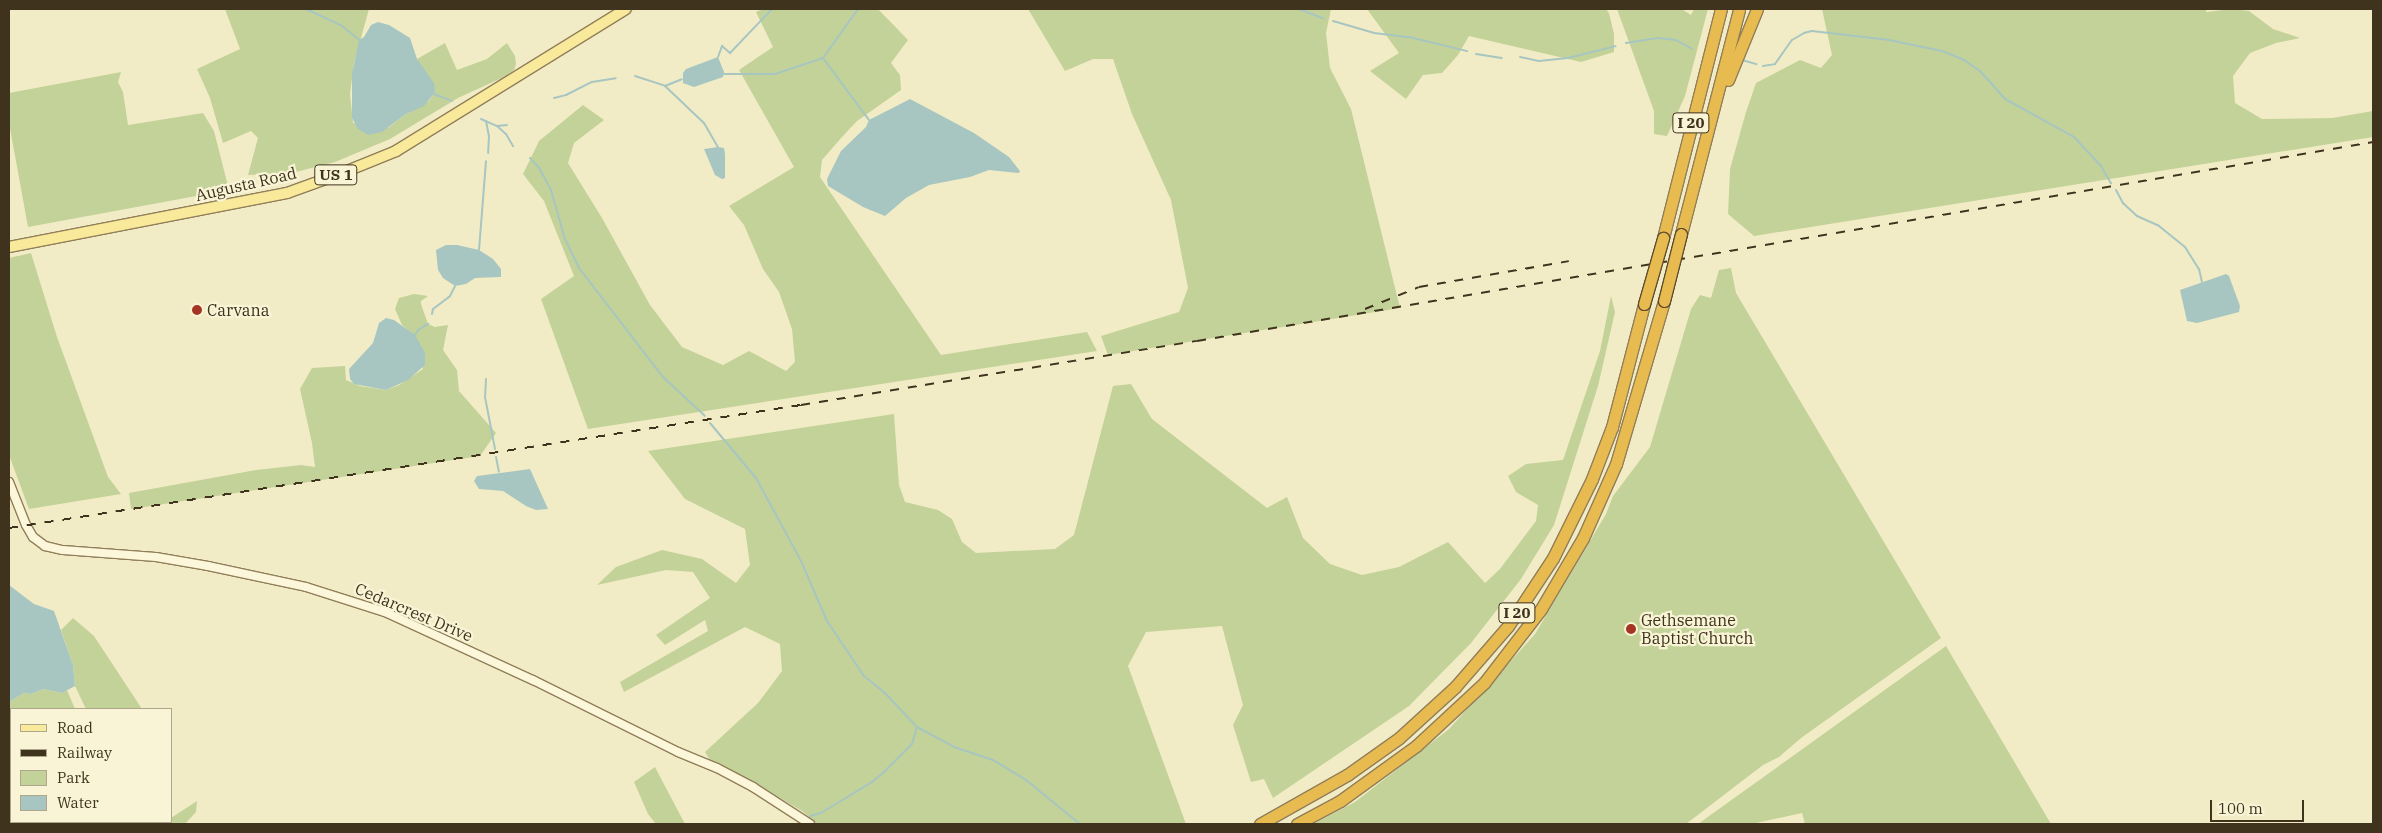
<!DOCTYPE html>
<html>
<head>
<meta charset="utf-8">
<style>
	body { margin:0 }
	#map { position:relative; width:2382px; height:833px; overflow:hidden; background:#f2ecc6; font-family:"IBM Plex Serif",serif }
	div>[style] { position:absolute }
	.green>* { inset:0; background:#c3d298 }
	.water>* { inset:0; background:#a7c6c1 }
	.stream>* { height:2px; margin:-1px; padding:0 1px; transform-origin:1px; border-radius:1px; background:#a7c6c1 }
	.roads { filter:drop-shadow(1px 0 #907e59) drop-shadow(-1px 0 #907e59) drop-shadow(0 1px #907e59) drop-shadow(0 -1px #907e59) }
	.tertiary>* { height:8px; margin:-4px; padding:0 4px; transform-origin:4px; border-radius:4px; background:#fcf7da }
	.primary>* { height:10px; margin:-5px; padding:0 5px; transform-origin:5px; border-radius:5px; background:#f8e99b }
	.motorway>* { height:11px; margin:-5.5px; padding:0 5.5px; transform-origin:5.5px; border-radius:5.5px; background:#e8bb50 }
	.rail>* { height:2px; margin-top:-1px; transform-origin:0; background:repeating-linear-gradient(90deg,#3f331e 0 9px,transparent 0 18px) }
	.bridges { filter:drop-shadow(1px 0 #5e4b2d) drop-shadow(-1px 0 #5e4b2d) drop-shadow(0 1px #5e4b2d) drop-shadow(0 -1px #5e4b2d) }
	.motorway-bridge>* { height:11px; margin:-5.5px; padding:0 5.5px; transform-origin:5.5px; border-radius:5.5px; background:#e8bb50 }
	.dots>* { width:14px; height:14px; translate:-50% -50%; box-sizing:border-box; border:2px solid #f9f4d6; border-radius:50% }
	span { translate:-50% -50%; white-space:nowrap; text-align:center; line-height:1.15; -webkit-text-stroke:4.5px #f9f4d6; paint-order:stroke }
	.shield-label span { padding:1px 4px; background:#f9f4d6; border:1px solid; border-radius:4px; -webkit-text-stroke-width:0 }
	.shield-label { font-size:15px; color:#3f331e; font-weight:700 }
	.street-label { font-size:16px; color:#3f331e }
	.poi-label { font-size:16px; color:#3f331e }
	.left { translate:0 -50%; text-align:left }
	.frame { position:absolute; inset:0; border:10px solid #3f331e; pointer-events:none }
	.legend { position:absolute; left:10px; top:708px; width:162px; height:115px; box-sizing:border-box; background:#f9f4d6; border:1px solid #afa78c; margin:0; padding:6px 9px; list-style:none; font-size:15px; color:#3f331e }
	.legend li { display:flex; align-items:center; gap:10px; height:25px }
	.legend b { width:25px; border:1px solid #afa78c }
	.scale { position:absolute; left:2210px; top:800px; width:94px; height:22px; box-sizing:border-box; border:2px solid #3f331e; border-top:0; padding-left:6px; font-size:15px; line-height:18px; white-space:nowrap; color:#3f331e; -webkit-text-stroke:4px #f9f4d6; paint-order:stroke }
</style>
</head>
<body>
<div id="map">
	<div class="green">
		<div style="clip-path:polygon(225px 9px,369px 9px,354px 63px,350px 94px,353px 123px,388px 128px,406px 114px,429px 101px,434px 94px,417px 59px,445px 43px,457px 70px,487px 59px,507px 43px,515px 56px,516px 64px,514px 70px,504px 77px,458px 98px,390px 139px,335px 162px,296px 172px,248px 175px,258px 138px,251px 131px,223px 143px,210px 98px,197px 69px,240px 49px)"></div>
		<div style="clip-path:polygon(762px 9px,878px 9px,908px 40px,891px 63px,900px 75px,901px 90px,857px 121px,842px 137px,822px 160px,820px 177px,941px 355px,1087px 332px,1097px 351px,588px 429px,541px 299px,574px 276px,544px 201px,523px 174px,539px 141px,583px 105px,604px 120px,574px 143px,568px 163px,602px 218px,650px 305px,682px 347px,723px 365px,749px 351px,786px 371px,795px 362px,792px 329px,779px 292px,763px 269px,744px 225px,729px 206px,794px 167px,739px 70px,773px 47px,756px 12px)"></div>
		<div style="clip-path:polygon(1028px 9px,1331px 9px,1326px 33px,1330px 68px,1351px 109px,1400px 308px,1108px 355px,1101px 336px,1179px 312px,1188px 288px,1171px 200px,1132px 114px,1113px 59px,1093px 59px,1065px 71px)"></div>
		<div style="clip-path:polygon(1367px 9px,1606px 9px,1609px 13px,1614px 34px,1614px 52px,1581px 62px,1469px 36px,1458px 55px,1442px 73px,1423px 75px,1406px 99px,1370px 71px,1399px 53px)"></div>
		<div style="clip-path:polygon(1617px 9px,1682px 9px,1691px 15px,1694px 9px,1708px 9px,1685px 96px,1667px 136px,1654px 134px,1654px 111px)"></div>
		<div style="clip-path:polygon(1822px 9px,2206px 9px,2206px 12px,2232px 9px,2249px 11px,2273px 29px,2300px 38px,2276px 43px,2250px 53px,2233px 76px,2235px 103px,2262px 119px,2332px 118px,2373px 111px,2373px 137px,1754px 236px,1728px 214px,1730px 169px,1746px 112px,1756px 83px,1800px 60px,1821px 68px,1832px 55px)"></div>
		<div style="clip-path:polygon(121px 72px,118px 82px,123px 92px,128px 125px,203px 113px,214px 131px,229px 190px,28px 227px,9px 123px,9px 93px)"></div>
		<div style="clip-path:polygon(31px 253px,57px 337px,108px 477px,121px 494px,29px 509px,9px 455px,9px 258px)"></div>
		<div style="clip-path:polygon(1731px 268px,1736px 293px,1941px 638px,1801px 738px,1779px 757px,1763px 765px,1686px 824px,1313px 824px,1355px 802px,1449px 729px,1535px 634px,1606px 514px,1613px 496px,1650px 447px,1691px 309px,1700px 295px,1711px 298px,1719px 270px)"></div>
		<div style="clip-path:polygon(414px 294px,428px 296px,421px 301px,421px 304px,428px 324px,435px 327px,448px 325px,443px 350px,457px 370px,459px 391px,496px 433px,480px 456px,131px 509px,129px 493px,256px 470px,301px 465px,315px 467px,312px 443px,300px 389px,312px 368px,345px 366px,346px 380px,360px 386px,386px 390px,399px 385px,423px 369px,411px 333px,402px 325px,395px 309px,399px 298px)"></div>
		<div style="clip-path:polygon(1611px 296px,1615px 312px,1598px 386px,1554px 525px,1521px 579px,1471px 643px,1409px 706px,1273px 798px,1264px 779px,1251px 782px,1233px 725px,1243px 705px,1222px 626px,1146px 632px,1128px 666px,1186px 824px,818px 824px,802px 811px,758px 785px,710px 760px,705px 752px,758px 703px,782px 671px,780px 644px,745px 627px,624px 692px,620px 682px,708px 631px,705px 620px,665px 645px,656px 635px,710px 598px,693px 572px,666px 570px,597px 585px,616px 567px,662px 550px,702px 559px,736px 583px,750px 565px,745px 529px,685px 499px,648px 451px,894px 414px,899px 485px,905px 502px,938px 510px,952px 519px,962px 542px,976px 553px,1055px 549px,1074px 535px,1113px 386px,1131px 384px,1152px 419px,1267px 508px,1287px 497px,1303px 538px,1330px 564px,1362px 575px,1399px 567px,1448px 542px,1485px 583px,1500px 569px,1536px 521px,1538px 505px,1516px 492px,1508px 476px,1526px 464px,1563px 460px,1600px 351px)"></div>
		<div style="clip-path:polygon(73px 618px,94px 636px,142px 709px,86px 709px,75px 686px,73px 665px,61px 630px)"></div>
		<div style="clip-path:polygon(1946px 646px,2051px 824px,1805px 824px,1802px 813px,1751px 824px,1698px 824px)"></div>
		<div style="clip-path:polygon(43px 689px,62px 693px,67px 690px,75px 709px,11px 709px,11px 820px,9px 823px,9px 702px,24px 693px,31px 694px)"></div>
		<div style="clip-path:polygon(655px 767px,657px 771px,685px 824px,656px 824px,648px 814px,634px 782px)"></div>
		<div style="clip-path:polygon(197px 801px,196px 812px,185px 824px,163px 824px,171px 822px,171px 818px)"></div>
		<div style="clip-path:polygon(36px 822px,159px 822px,161px 824px,34px 824px)"></div>
	</div>
	<div class="water">
		<div style="clip-path:polygon(378px 22px,389px 25px,410px 38px,417px 59px,434px 83px,435px 90px,434px 94px,424px 106px,406px 114px,382px 132px,368px 135px,358px 129px,352px 118px,352px 74px,359px 40px,364px 37px,371px 25px)"></div>
		<div style="clip-path:polygon(718px 57px,724px 72px,723px 77px,694px 87px,683px 83px,683px 73px,686px 69px)"></div>
		<div style="clip-path:polygon(910px 99px,974px 133px,1009px 157px,1020px 171px,1019px 173px,989px 170px,970px 177px,929px 185px,906px 198px,885px 216px,863px 207px,828px 186px,827px 179px,841px 151px,866px 127px,869px 120px)"></div>
		<div style="clip-path:polygon(718px 147px,724px 148px,725px 154px,725px 178px,722px 179px,715px 175px,704px 149px)"></div>
		<div style="clip-path:polygon(446px 245px,457px 245px,479px 250px,493px 259px,501px 269px,501px 277px,475px 278px,466px 284px,455px 286px,443px 278px,438px 270px,436px 250px)"></div>
		<div style="clip-path:polygon(2226px 274px,2229px 276px,2240px 306px,2239px 312px,2197px 323px,2187px 321px,2180px 290px)"></div>
		<div style="clip-path:polygon(386px 318px,394px 320px,415px 335px,425px 353px,425px 365px,408px 380px,386px 390px,354px 384px,350px 379px,349px 369px,373px 343px,379px 323px)"></div>
		<div style="clip-path:polygon(530px 469px,548px 509px,536px 510px,526px 506px,503px 491px,479px 489px,474px 481px,477px 476px)"></div>
		<div style="clip-path:polygon(9px 585px,34px 604px,54px 611px,73px 665px,75px 686px,62px 693px,43px 689px,31px 694px,24px 693px,9px 702px)"></div>
	</div>
	<div class="stream">
		<div style="left:306px;top:9px;width:40px;rotate:25deg"></div>
		<div style="left:342px;top:26px;width:22px;rotate:39deg"></div>
		<div style="left:1299px;top:9px;width:26px;rotate:21deg"></div>
		<div style="left:1333px;top:21px;width:43px;rotate:16.3deg"></div>
		<div style="left:1374px;top:33px;width:35px;rotate:7deg"></div>
		<div style="left:1409px;top:37px;width:60px;rotate:13.6deg"></div>
		<div style="left:1626px;top:43px;width:32px;rotate:-9deg"></div>
		<div style="left:1658px;top:38px;width:18px;rotate:6deg"></div>
		<div style="left:1676px;top:40px;width:18px;rotate:29deg"></div>
		<div style="left:1476px;top:54px;width:26px;rotate:9deg"></div>
		<div style="left:718px;top:57px;width:12px;rotate:-70deg"></div>
		<div style="left:722px;top:46px;width:11px;rotate:41deg"></div>
		<div style="left:730px;top:53px;width:61px;rotate:-46.3deg"></div>
		<div style="left:1520px;top:57px;width:19px;rotate:12deg"></div>
		<div style="left:1539px;top:61px;width:29px;rotate:-6deg"></div>
		<div style="left:1568px;top:58px;width:49px;rotate:-14deg"></div>
		<div style="left:823px;top:58px;width:77px;rotate:53.4deg"></div>
		<div style="left:1742px;top:60px;width:15px;rotate:16deg"></div>
		<div style="left:1763px;top:66px;width:12px;rotate:-9deg"></div>
		<div style="left:1775px;top:64px;width:29px;rotate:-55deg"></div>
		<div style="left:1792px;top:40px;width:14px;rotate:-30deg"></div>
		<div style="left:1804px;top:33px;width:8px;rotate:-14deg"></div>
		<div style="left:1812px;top:31px;width:78px;rotate:6.7deg"></div>
		<div style="left:1889px;top:40px;width:54px;rotate:11.7deg"></div>
		<div style="left:1942px;top:51px;width:24px;rotate:22deg"></div>
		<div style="left:1964px;top:60px;width:19px;rotate:35deg"></div>
		<div style="left:1980px;top:71px;width:38px;rotate:48deg"></div>
		<div style="left:2005px;top:99px;width:79px;rotate:28.8deg"></div>
		<div style="left:2074px;top:137px;width:40px;rotate:47deg"></div>
		<div style="left:2101px;top:166px;width:20px;rotate:60deg"></div>
		<div style="left:723px;top:74px;width:52px"></div>
		<div style="left:775px;top:74px;width:51px;rotate:-18.4deg"></div>
		<div style="left:823px;top:58px;width:60px;rotate:-54.5deg"></div>
		<div style="left:635px;top:76px;width:32px;rotate:18deg"></div>
		<div style="left:665px;top:86px;width:54px;rotate:43.5deg"></div>
		<div style="left:704px;top:123px;width:28px;rotate:60deg"></div>
		<div style="left:665px;top:86px;width:18px;rotate:-22deg"></div>
		<div style="left:434px;top:94px;width:19px;rotate:21deg"></div>
		<div style="left:554px;top:98px;width:12px;rotate:-14deg"></div>
		<div style="left:566px;top:95px;width:29px;rotate:-27deg"></div>
		<div style="left:592px;top:82px;width:24px;rotate:-9deg"></div>
		<div style="left:481px;top:119px;width:17px;rotate:24deg"></div>
		<div style="left:497px;top:126px;width:12px;rotate:42deg"></div>
		<div style="left:506px;top:134px;width:14px;rotate:60deg"></div>
		<div style="left:486px;top:121px;width:15px;rotate:79deg"></div>
		<div style="left:489px;top:136px;width:17px;rotate:93deg"></div>
		<div style="left:497px;top:126px;width:10px;rotate:-6deg"></div>
		<div style="left:530px;top:158px;width:13px;rotate:48deg"></div>
		<div style="left:539px;top:168px;width:25px;rotate:61deg"></div>
		<div style="left:551px;top:190px;width:51px;rotate:74.1deg"></div>
		<div style="left:565px;top:239px;width:32px;rotate:64deg"></div>
		<div style="left:579px;top:268px;width:138px;rotate:52.4deg"></div>
		<div style="left:663px;top:377px;width:57px;rotate:42.9deg"></div>
		<div style="left:2116px;top:190px;width:15px;rotate:62deg"></div>
		<div style="left:2123px;top:203px;width:19px;rotate:43deg"></div>
		<div style="left:2137px;top:216px;width:24px;rotate:24deg"></div>
		<div style="left:2159px;top:226px;width:33px;rotate:39deg"></div>
		<div style="left:2185px;top:247px;width:26px;rotate:58deg"></div>
		<div style="left:2199px;top:269px;width:13px;rotate:77deg"></div>
		<div style="left:479px;top:250px;width:89px;rotate:-85.5deg"></div>
		<div style="left:432px;top:314px;width:5px;rotate:-79deg"></div>
		<div style="left:433px;top:309px;width:21px;rotate:-37deg"></div>
		<div style="left:450px;top:296px;width:11px;rotate:-63deg"></div>
		<div style="left:415px;top:335px;width:6px;rotate:-59deg"></div>
		<div style="left:418px;top:330px;width:12px;rotate:-31deg"></div>
		<div style="left:486px;top:379px;width:18px;rotate:93deg"></div>
		<div style="left:485px;top:397px;width:53px;rotate:79.1deg"></div>
		<div style="left:710px;top:423px;width:72px;rotate:50.1deg"></div>
		<div style="left:756px;top:478px;width:94px;rotate:61.5deg"></div>
		<div style="left:801px;top:561px;width:65px;rotate:66.6deg"></div>
		<div style="left:827px;top:621px;width:66px;rotate:56.1deg"></div>
		<div style="left:864px;top:676px;width:26px;rotate:39deg"></div>
		<div style="left:884px;top:692px;width:48px;rotate:46.7deg"></div>
		<div style="left:917px;top:727px;width:42px;rotate:28.4deg"></div>
		<div style="left:954px;top:747px;width:41px;rotate:18.4deg"></div>
		<div style="left:993px;top:760px;width:39px;rotate:31deg"></div>
		<div style="left:1026px;top:780px;width:70px;rotate:39.2deg"></div>
		<div style="left:496px;top:457px;width:15px;rotate:79deg"></div>
		<div style="left:810px;top:816px;width:11px;rotate:-15deg"></div>
		<div style="left:821px;top:813px;width:60px;rotate:-31.3deg"></div>
		<div style="left:872px;top:782px;width:16px;rotate:-40deg"></div>
		<div style="left:884px;top:772px;width:40px;rotate:-45deg"></div>
		<div style="left:912px;top:744px;width:18px;rotate:-74deg"></div>
	</div>
	<div class="roads">
		<div class="tertiary">
			<div style="left:9px;top:482px;width:46px;rotate:68.4deg"></div>
			<div style="left:26px;top:525px;width:14px;rotate:60deg"></div>
			<div style="left:33px;top:537px;width:15px;rotate:37deg"></div>
			<div style="left:45px;top:546px;width:18px;rotate:13deg"></div>
			<div style="left:63px;top:550px;width:93px;rotate:4.3deg"></div>
			<div style="left:156px;top:557px;width:53px;rotate:9.8deg"></div>
			<div style="left:208px;top:566px;width:100px;rotate:12.1deg"></div>
			<div style="left:306px;top:587px;width:83px;rotate:17.6deg"></div>
			<div style="left:385px;top:612px;width:163px;rotate:24.7deg"></div>
			<div style="left:533px;top:680px;width:162px;rotate:26.4deg"></div>
			<div style="left:678px;top:752px;width:42px;rotate:22.3deg"></div>
			<div style="left:717px;top:768px;width:41px;rotate:27.8deg"></div>
			<div style="left:753px;top:787px;width:68px;rotate:33deg"></div>
		</div>
		<div class="primary">
			<div style="left:9px;top:247px;width:283px;rotate:-11deg"></div>
			<div style="left:287px;top:193px;width:53px;rotate:-19.8deg"></div>
			<div style="left:337px;top:175px;width:64px;rotate:-22.1deg"></div>
			<div style="left:396px;top:151px;width:270px;rotate:-31.7deg"></div>
		</div>
		<div class="motorway">
			<div style="left:1728px;top:80px;width:77px;rotate:-67.8deg"></div>
			<div style="left:1681px;top:234px;width:232px;rotate:-75.5deg"></div>
			<div style="left:1663px;top:238px;width:236px;rotate:-75.8deg"></div>
			<div style="left:1260px;top:824px;width:100px;rotate:-29.4deg"></div>
			<div style="left:1347px;top:775px;width:64px;rotate:-35.4deg"></div>
			<div style="left:1399px;top:738px;width:76px;rotate:-42.3deg"></div>
			<div style="left:1455px;top:687px;width:81px;rotate:-49deg"></div>
			<div style="left:1508px;top:626px;width:82px;rotate:-56.5deg"></div>
			<div style="left:1553px;top:558px;width:88px;rotate:-63.7deg"></div>
			<div style="left:1592px;top:479px;width:56px;rotate:-69deg"></div>
			<div style="left:1612px;top:427px;width:127px;rotate:-75.4deg"></div>
			<div style="left:1297px;top:824px;width:49px;rotate:-28.1deg"></div>
			<div style="left:1340px;top:801px;width:94px;rotate:-35.9deg"></div>
			<div style="left:1416px;top:746px;width:93px;rotate:-42.8deg"></div>
			<div style="left:1484px;top:683px;width:93px;rotate:-52.4deg"></div>
			<div style="left:1541px;top:609px;width:82px;rotate:-59.4deg"></div>
			<div style="left:1583px;top:538px;width:81px;rotate:-66deg"></div>
			<div style="left:1616px;top:464px;width:170px;rotate:-73.6deg"></div>
		</div>
	</div>
	<div class="rail">
		<div style="left:1365px;top:309px;width:58px;rotate:-22.2deg"></div>
		<div style="left:1419px;top:287px;width:152px;rotate:-9.8deg"></div>
		<div style="left:9px;top:528px;width:801px;rotate:-8.83deg"></div>
		<div style="left:801px;top:405px;width:401px;rotate:-9.2deg"></div>
		<div style="left:1197px;top:341px;width:1193px;rotate:-9.6deg"></div>
	</div>
	<div class="bridges">
		<div class="motorway-bridge">
			<div style="left:1664px;top:301px;width:69px;rotate:-75.8deg"></div>
			<div style="left:1644px;top:304px;width:69px;rotate:-73.9deg"></div>
		</div>
	</div>
	<div class="dots">
		<div style="left:197px;top:310px;background:#a53523"></div>
		<div style="left:1631px;top:629px;background:#a53523"></div>
	</div>
	<div class="shield-label">
		<span style="left:1691px;top:123px">I 20</span>
		<span style="left:336px;top:175px">US 1</span>
		<span style="left:1517px;top:613px">I 20</span>
	</div>
	<div class="street-label">
		<span style="left:246px;top:184px;rotate:-13deg">Augusta Road</span>
		<span style="left:414px;top:612px;rotate:23deg">Cedarcrest Drive</span>
	</div>
	<div class="poi-label">
		<span class="left" style="left:207px;top:310px">Carvana</span>
		<span class="left" style="left:1641px;top:629px">Gethsemane<br>Baptist Church</span>
	</div>
	<div class="frame"></div>
	<ul class="legend">
	<li><b style="height:6px;background:#f8e99b"></b>Road</li>
	<li><b style="height:6px;background:#3f331e"></b>Railway</li>
	<li><b style="height:14px;background:#c3d298"></b>Park</li>
	<li><b style="height:14px;background:#a7c6c1"></b>Water</li>
	</ul>
	<div class="scale">100 m</div>
</div>
</body>
</html>
